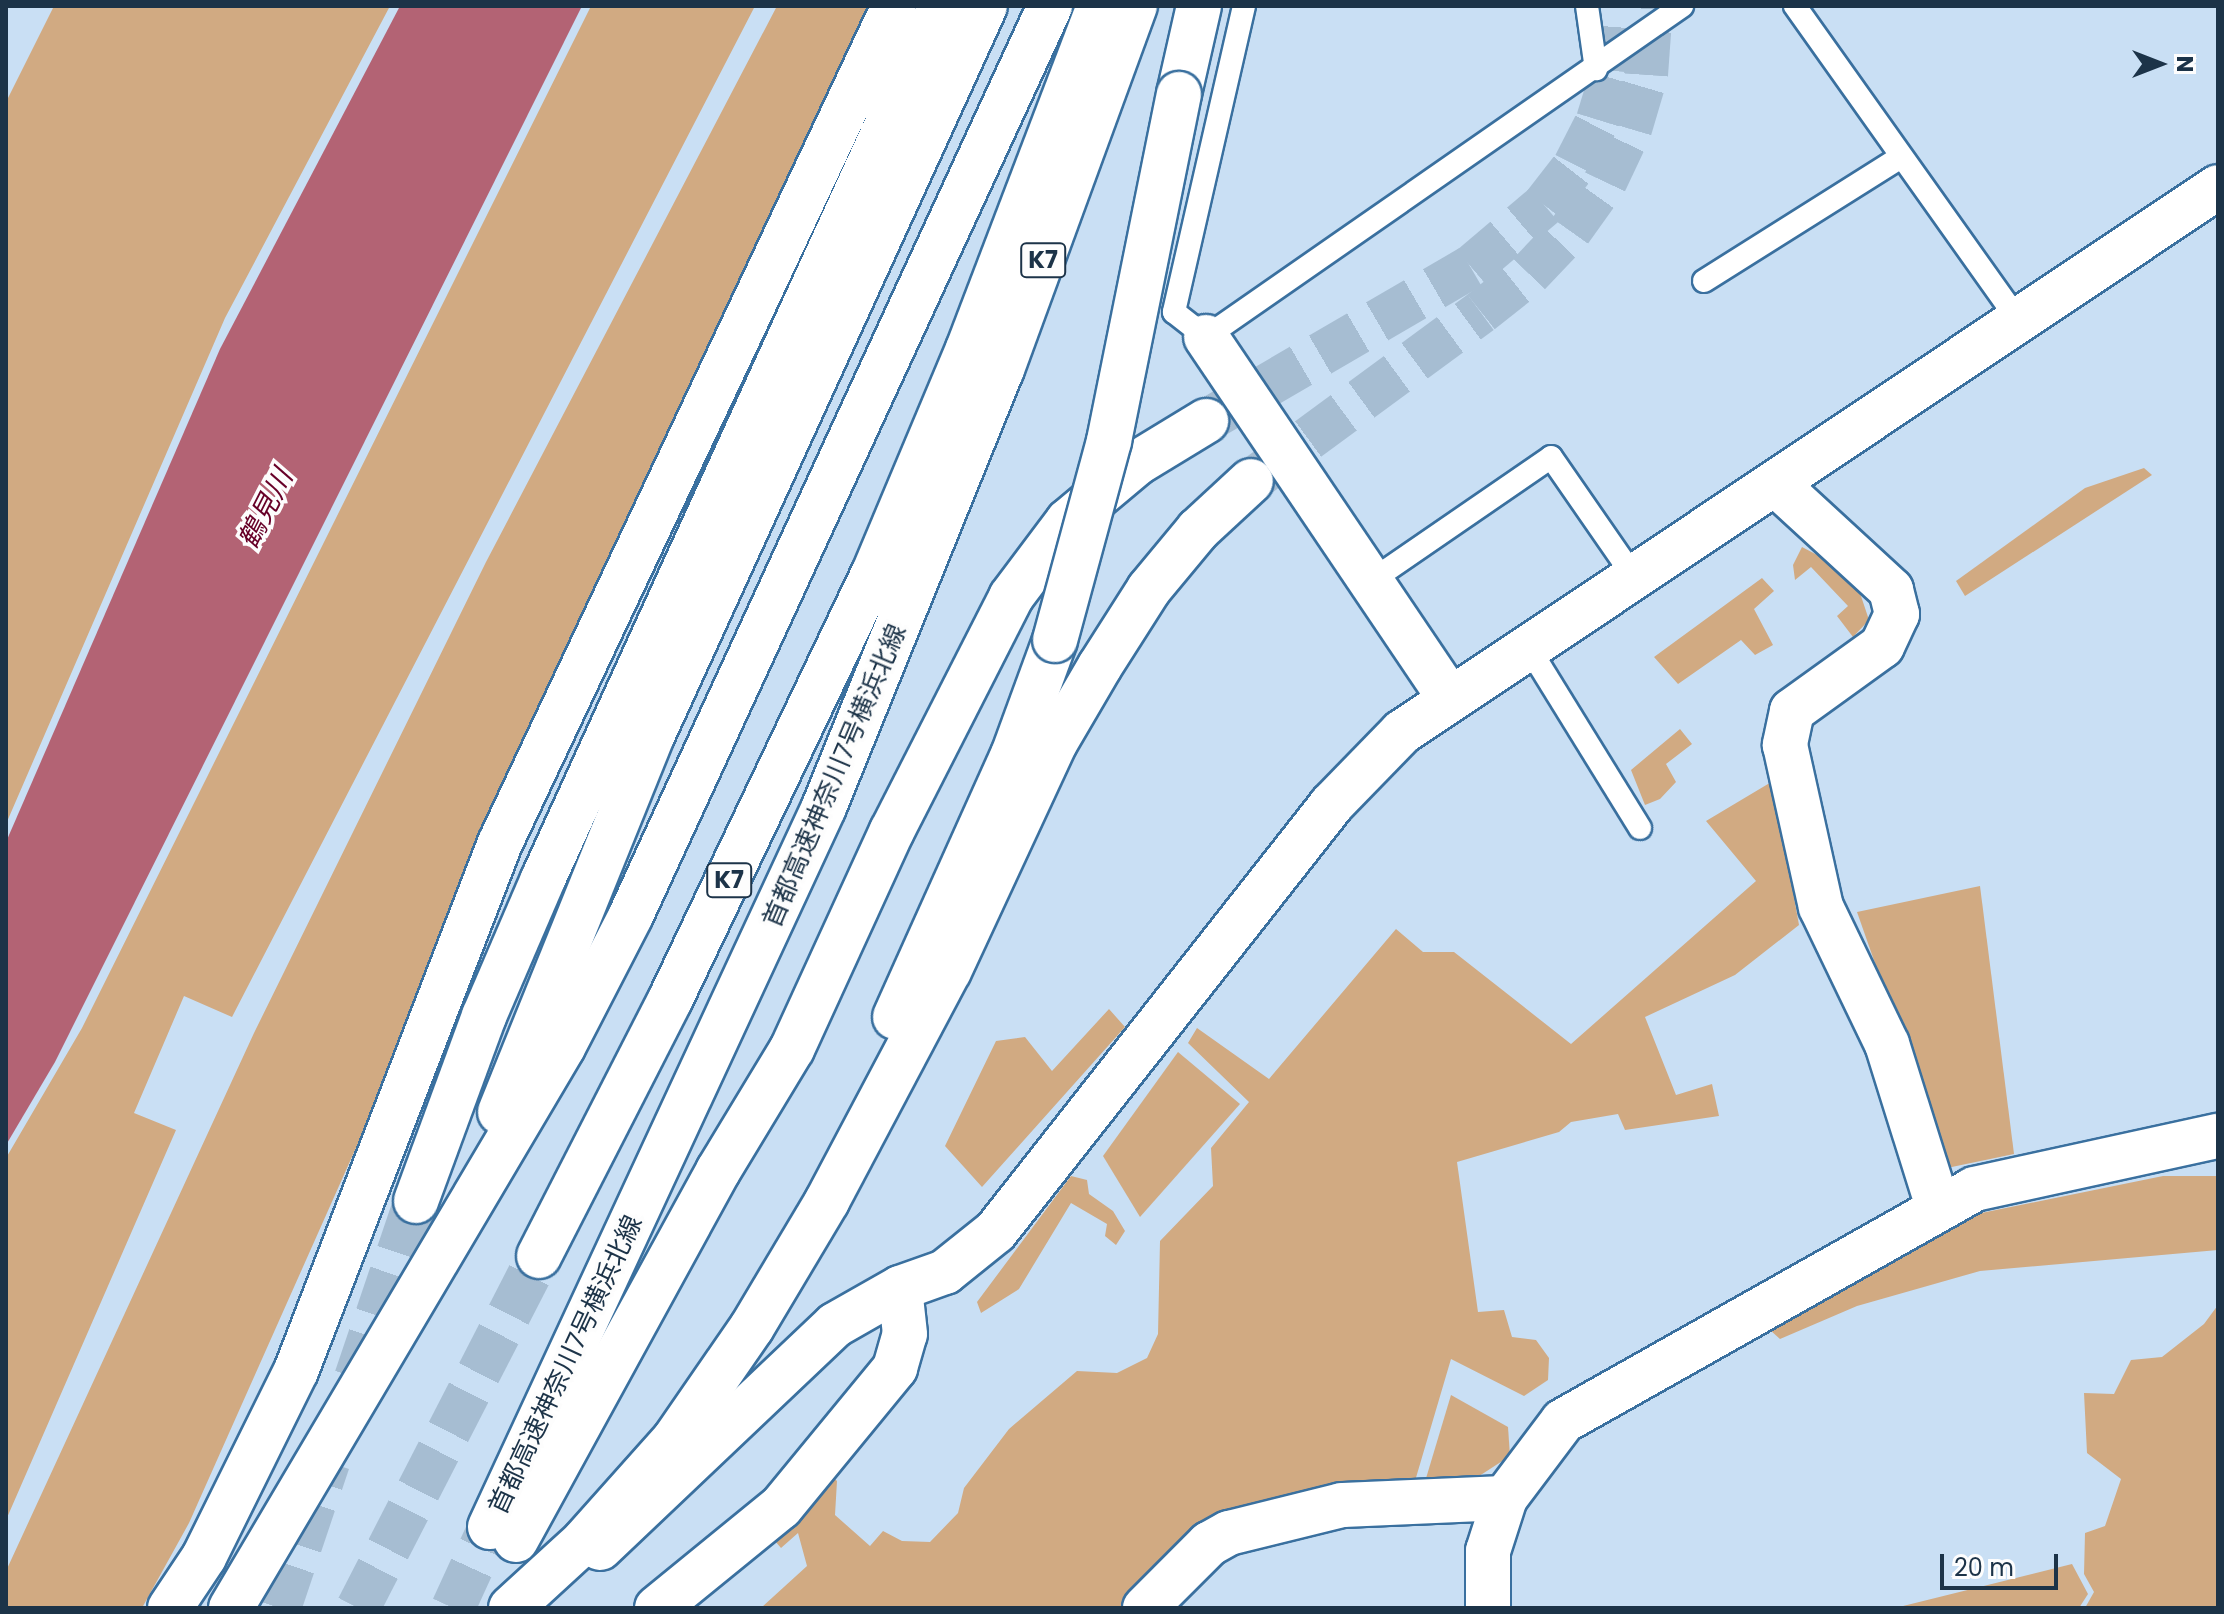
<!DOCTYPE html>
<html>
<head>
<meta charset="utf-8">
<style>
	body { margin:0 }
	#map { position:relative; width:2224px; height:1614px; overflow:hidden; background:#c9dff4; font-family:Poppins,"Noto Sans JP",sans-serif }
	div>[style] { position:absolute }
	.green>* { inset:0; background:#d1aa82 }
	.water>* { inset:0; background:#b36374 }
	.highway-tunnel>* { height:44px; margin-top:-22px; transform-origin:0; background:repeating-linear-gradient(90deg,#a6bdd2 0 44px,transparent 0 66px) }
	.roads { filter:drop-shadow(2px 0 #3a709f) drop-shadow(-2px 0 #3a709f) drop-shadow(0 2px #3a709f) drop-shadow(0 -2px #3a709f) }
	.lane>* { height:22px; margin:-11px; padding:0 11px; transform-origin:11px; border-radius:11px; background:#fff }
	.street>* { height:44px; margin:-22px; padding:0 22px; transform-origin:22px; border-radius:22px; background:#fff }
	.highway>* { height:44px; margin:-22px; padding:0 22px; transform-origin:22px; border-radius:22px; background:#fff }
	.bridges { filter:drop-shadow(2px 0 #3a709f) drop-shadow(-2px 0 #3a709f) drop-shadow(0 2px #3a709f) drop-shadow(0 -2px #3a709f) }
	.highway-bridge>* { height:44px; margin:-22px; padding:0 22px; transform-origin:22px; border-radius:22px; background:#fff }
	span { translate:-50% -50%; white-space:nowrap; text-align:center; line-height:1.15; -webkit-text-stroke:7px #fdfdfd; paint-order:stroke }
	.shield-label span { padding:2px 6px; background:#fdfdfd; border:2px solid; border-radius:6px; -webkit-text-stroke-width:0 }
	.shield-label { font-size:24px; color:#1c3348; font-weight:700 }
	.street-label { font-size:26px; color:#1c3348 }
	.water-label { font-size:28px; color:#670028; font-style:italic }
	.frame { position:absolute; inset:0; border:8px solid #1c3348; pointer-events:none }
	.north { position:absolute; left:2120px; top:24px; width:80px; height:80px; -webkit-text-stroke:6px #fdfdfd; paint-order:stroke; rotate:90deg; font-size:22px; font-weight:700; line-height:32px; text-align:center; color:#1c3348 }
	.north::after { content:''; display:block; margin:auto; width:28px; height:36px; background:#1c3348; clip-path:polygon(50% 0,100% 100%,50% 72%,0 100%) }
	.scale { position:absolute; left:1940px; top:1554px; width:118px; height:36px; box-sizing:border-box; border:4px solid #1c3348; border-top:0; padding-left:10px; font-size:24px; line-height:28px; white-space:nowrap; color:#1c3348; -webkit-text-stroke:6px #fdfdfd; paint-order:stroke }
</style>
</head>
<body>
<div id="map">
	<div class="green">
		<div style="clip-path:polygon(54px 6px,390px 6px,225px 318px,6px 824px,6px 102px)"></div>
		<div style="clip-path:polygon(591px 6px,755px 6px,232px 1017px,184px 996px,134px 1113px,176px 1130px,6px 1520px,6px 1158px,82px 1028px)"></div>
		<div style="clip-path:polygon(777px 6px,879px 6px,505px 813px,189px 1523px,142px 1608px,6px 1608px,6px 1571px,254px 1033px,486px 562px)"></div>
		<div style="clip-path:polygon(2144px 468px,2152px 475px,1965px 596px,1956px 581px,2085px 488px)"></div>
		<div style="clip-path:polygon(1802px 547px,1842px 568px,1857px 584px,1869px 620px,1853px 637px,1837px 616px,1848px 606px,1811px 567px,1795px 580px,1793px 565px)"></div>
		<div style="clip-path:polygon(1762px 578px,1774px 591px,1754px 609px,1773px 645px,1755px 655px,1741px 640px,1678px 684px,1654px 657px)"></div>
		<div style="clip-path:polygon(1680px 729px,1692px 744px,1666px 764px,1676px 782px,1660px 799px,1645px 805px,1631px 770px)"></div>
		<div style="clip-path:polygon(1773px 781px,1799px 925px,1735px 975px,1645px 1017px,1676px 1095px,1712px 1084px,1719px 1116px,1625px 1130px,1618px 1114px,1571px 1122px,1559px 1132px,1457px 1162px,1478px 1312px,1504px 1310px,1512px 1337px,1536px 1340px,1549px 1358px,1548px 1380px,1524px 1396px,1451px 1359px,1415px 1481px,1214px 1529px,1122px 1608px,761px 1608px,807px 1566px,798px 1533px,781px 1548px,769px 1534px,827px 1471px,837px 1481px,835px 1515px,870px 1546px,883px 1531px,902px 1541px,930px 1542px,958px 1513px,964px 1488px,1009px 1429px,1077px 1371px,1117px 1373px,1147px 1358px,1158px 1334px,1160px 1241px,1213px 1186px,1211px 1148px,1249px 1102px,1188px 1043px,1197px 1028px,1269px 1079px,1396px 929px,1423px 952px,1454px 952px,1571px 1044px,1756px 881px,1706px 821px)"></div>
		<div style="clip-path:polygon(1980px 886px,2014px 1154px,1947px 1168px,1857px 912px)"></div>
		<div style="clip-path:polygon(1109px 1009px,1125px 1027px,982px 1187px,945px 1146px,996px 1041px,1025px 1037px,1052px 1071px)"></div>
		<div style="clip-path:polygon(1178px 1052px,1240px 1104px,1140px 1217px,1103px 1156px)"></div>
		<div style="clip-path:polygon(1071px 1176px,1087px 1180px,1089px 1194px,1113px 1211px,1125px 1231px,1116px 1245px,1105px 1236px,1107px 1224px,1071px 1203px,1019px 1289px,981px 1313px,977px 1302px)"></div>
		<div style="clip-path:polygon(2163px 1176px,2218px 1176px,2218px 1250px,1980px 1271px,1857px 1306px,1780px 1339px,1770px 1330px,1952px 1219px)"></div>
		<div style="clip-path:polygon(2218px 1305px,2218px 1608px,2085px 1608px,2094px 1592px,2084px 1574px,2085px 1533px,2105px 1526px,2121px 1479px,2087px 1453px,2084px 1393px,2114px 1394px,2131px 1360px,2162px 1357px,2204px 1324px)"></div>
		<div style="clip-path:polygon(1451px 1395px,1508px 1427px,1510px 1456px,1473px 1480px,1424px 1485px)"></div>
		<div style="clip-path:polygon(2072px 1564px,2088px 1594px,2079px 1608px,1895px 1608px)"></div>
	</div>
	<div class="water">
		<div style="clip-path:polygon(400px 6px,582px 6px,55px 1062px,6px 1145px,6px 842px,220px 349px)"></div>
	</div>
	<div class="highway-tunnel">
		<div style="left:1206px;top:421px;width:306px;rotate:-30.2deg"></div>
		<div style="left:1471px;top:267px;width:96px;rotate:-40.3deg"></div>
		<div style="left:1544px;top:205px;width:51px;rotate:-52.2deg"></div>
		<div style="left:1575px;top:165px;width:51px;rotate:-62.9deg"></div>
		<div style="left:1598px;top:120px;width:51px;rotate:-73deg"></div>
		<div style="left:1613px;top:71px;width:65px;rotate:-85.6deg"></div>
		<div style="left:1255px;top:478px;width:280px;rotate:-36.3deg"></div>
		<div style="left:1481px;top:312px;width:61px;rotate:-38.4deg"></div>
		<div style="left:1529px;top:274px;width:59px;rotate:-46.4deg"></div>
		<div style="left:1570px;top:231px;width:60px;rotate:-54.5deg"></div>
		<div style="left:1605px;top:182px;width:59px;rotate:-64.7deg"></div>
		<div style="left:1630px;top:129px;width:56px;rotate:-73.5deg"></div>
		<div style="left:1646px;top:75px;width:69px;rotate:-85.9deg"></div>
		<div style="left:356px;top:1378px;width:187px;rotate:-71.3deg"></div>
		<div style="left:279px;top:1608px;width:154px;rotate:-71.4deg"></div>
		<div style="left:358px;top:1608px;width:396px;rotate:-62.8deg"></div>
		<div style="left:453px;top:1608px;width:89px;rotate:-65.4deg"></div>
	</div>
	<div class="roads">
		<div class="lane">
			<div style="left:1244px;top:6px;width:314px;rotate:102.9deg"></div>
			<div style="left:1174px;top:312px;width:41px;rotate:38deg"></div>
			<div style="left:1206px;top:337px;width:580px;rotate:-34.81deg"></div>
			<div style="left:1587px;top:6px;width:64px;rotate:81.9deg"></div>
			<div style="left:1795px;top:6px;width:385px;rotate:54.6deg"></div>
			<div style="left:1704px;top:281px;width:233px;rotate:-32.2deg"></div>
			<div style="left:1368px;top:583px;width:222px;rotate:-34.5deg"></div>
			<div style="left:1551px;top:457px;width:142px;rotate:55.3deg"></div>
			<div style="left:1527px;top:645px;width:215px;rotate:58.3deg"></div>
		</div>
		<div class="street">
			<div style="left:1206px;top:337px;width:434px;rotate:56deg"></div>
			<div style="left:1777px;top:485px;width:155px;rotate:42.6deg"></div>
			<div style="left:1891px;top:590px;width:25px;rotate:76deg"></div>
			<div style="left:1897px;top:614px;width:35px;rotate:115deg"></div>
			<div style="left:1882px;top:646px;width:111px;rotate:144.2deg"></div>
			<div style="left:1792px;top:711px;width:35px;rotate:102deg"></div>
			<div style="left:1785px;top:745px;width:166px;rotate:77.5deg"></div>
			<div style="left:1821px;top:907px;width:152px;rotate:64.3deg"></div>
			<div style="left:1887px;top:1044px;width:171px;rotate:72.6deg"></div>
			<div style="left:600px;top:1548px;width:324px;rotate:-43.5deg"></div>
			<div style="left:835px;top:1325px;width:75px;rotate:-29.6deg"></div>
			<div style="left:900px;top:1288px;width:48px;rotate:-19.6deg"></div>
			<div style="left:945px;top:1272px;width:65px;rotate:-38.8deg"></div>
			<div style="left:996px;top:1231px;width:543px;rotate:-51.8deg"></div>
			<div style="left:1332px;top:804px;width:100px;rotate:-45.8deg"></div>
			<div style="left:1402px;top:732px;width:981px;rotate:-33.74deg"></div>
			<div style="left:170px;top:1608px;width:61px;rotate:-56.3deg"></div>
			<div style="left:204px;top:1557px;width:208px;rotate:-63.7deg"></div>
			<div style="left:296px;top:1371px;width:566px;rotate:-68.88deg"></div>
			<div style="left:500px;top:843px;width:925px;rotate:-64.79deg"></div>
			<div style="left:657px;top:1608px;width:160px;rotate:-39.2deg"></div>
			<div style="left:781px;top:1507px;width:180px;rotate:-50.6deg"></div>
			<div style="left:895px;top:1368px;width:35px;rotate:-74deg"></div>
			<div style="left:905px;top:1334px;width:46px;rotate:-96.2deg"></div>
			<div style="left:1145px;top:1608px;width:91px;rotate:-45deg"></div>
			<div style="left:1209px;top:1544px;width:23px;rotate:-29deg"></div>
			<div style="left:1229px;top:1533px;width:116px;rotate:-13.9deg"></div>
			<div style="left:1342px;top:1505px;width:163px;rotate:-2.5deg"></div>
			<div style="left:1488px;top:1608px;width:57px;rotate:-90deg"></div>
			<div style="left:1488px;top:1551px;width:56px;rotate:-72.2deg"></div>
			<div style="left:1505px;top:1498px;width:96px;rotate:-53deg"></div>
			<div style="left:1563px;top:1421px;width:472px;rotate:-29.4deg"></div>
			<div style="left:1974px;top:1189px;width:250px;rotate:-12.3deg"></div>
		</div>
		<div class="highway">
			<div style="left:1179px;top:94px;width:90px;rotate:-77.2deg"></div>
			<div style="left:895px;top:1017px;width:287px;rotate:-65.8deg"></div>
			<div style="left:1013px;top:755px;width:122px;rotate:-69.9deg"></div>
			<div style="left:500px;top:1112px;width:406px;rotate:-68deg"></div>
			<div style="left:652px;top:736px;width:802px;rotate:-65.48deg"></div>
			<div style="left:416px;top:1201px;width:197px;rotate:-69.8deg"></div>
			<div style="left:484px;top:1016px;width:149px;rotate:-66.7deg"></div>
			<div style="left:543px;top:879px;width:959px;rotate:-65.49deg"></div>
			<div style="left:539px;top:1256px;width:288px;rotate:-62.9deg"></div>
			<div style="left:670px;top:1000px;width:471px;rotate:-64.5deg"></div>
			<div style="left:873px;top:575px;width:245px;rotate:-67.2deg"></div>
			<div style="left:968px;top:349px;width:367px;rotate:-69.1deg"></div>
			<div style="left:490px;top:1527px;width:794px;rotate:-65.11deg"></div>
			<div style="left:824px;top:807px;width:473px;rotate:-67.9deg"></div>
			<div style="left:1002px;top:369px;width:387px;rotate:-69.9deg"></div>
			<div style="left:516px;top:1540px;width:421px;rotate:-61.3deg"></div>
			<div style="left:718px;top:1171px;width:143px;rotate:-58.8deg"></div>
			<div style="left:792px;top:1049px;width:240px;rotate:-65.4deg"></div>
			<div style="left:892px;top:831px;width:263px;rotate:-63deg"></div>
			<div style="left:1011px;top:597px;width:95px;rotate:-53.1deg"></div>
			<div style="left:1068px;top:521px;width:90px;rotate:-40deg"></div>
			<div style="left:1137px;top:463px;width:81px;rotate:-31.3deg"></div>
			<div style="left:231px;top:1608px;width:652px;rotate:-59.38deg"></div>
			<div style="left:563px;top:1047px;width:148px;rotate:-62.7deg"></div>
			<div style="left:631px;top:915px;width:1001px;rotate:-65.25deg"></div>
			<div style="left:511px;top:1608px;width:99px;rotate:-42.5deg"></div>
			<div style="left:584px;top:1541px;width:135px;rotate:-48.3deg"></div>
			<div style="left:674px;top:1440px;width:137px;rotate:-55.4deg"></div>
			<div style="left:752px;top:1327px;width:147px;rotate:-59.2deg"></div>
			<div style="left:827px;top:1201px;width:260px;rotate:-62.1deg"></div>
			<div style="left:949px;top:971px;width:251px;rotate:-65.1deg"></div>
			<div style="left:1055px;top:743px;width:89px;rotate:-59.7deg"></div>
			<div style="left:1100px;top:666px;width:91px;rotate:-57.5deg"></div>
			<div style="left:1149px;top:589px;width:77px;rotate:-50.3deg"></div>
			<div style="left:1198px;top:530px;width:72px;rotate:-42.8deg"></div>
		</div>
	</div>
	<div class="bridges">
		<div class="highway-bridge">
			<div style="left:1055px;top:640px;width:206px;rotate:-74.8deg"></div>
			<div style="left:1109px;top:441px;width:354px;rotate:-78.6deg"></div>
		</div>
	</div>
	<div class="shield-label">
		<span style="left:1043px;top:260px">K7</span>
		<span style="left:729px;top:880px">K7</span>
	</div>
	<div class="street-label">
		<span style="left:835px;top:776px;rotate:-67deg">首都高速神奈川7号横浜北線</span>
		<span style="left:566px;top:1365px;rotate:-65deg">首都高速神奈川7号横浜北線</span>
	</div>
	<div class="water-label">
		<span style="left:266px;top:509px;rotate:-63deg">鶴見川</span>
	</div>
	<div class="frame"></div>
	<div class="north">N</div>
	<div class="scale">20 m</div>
</div>
</body>
</html>
